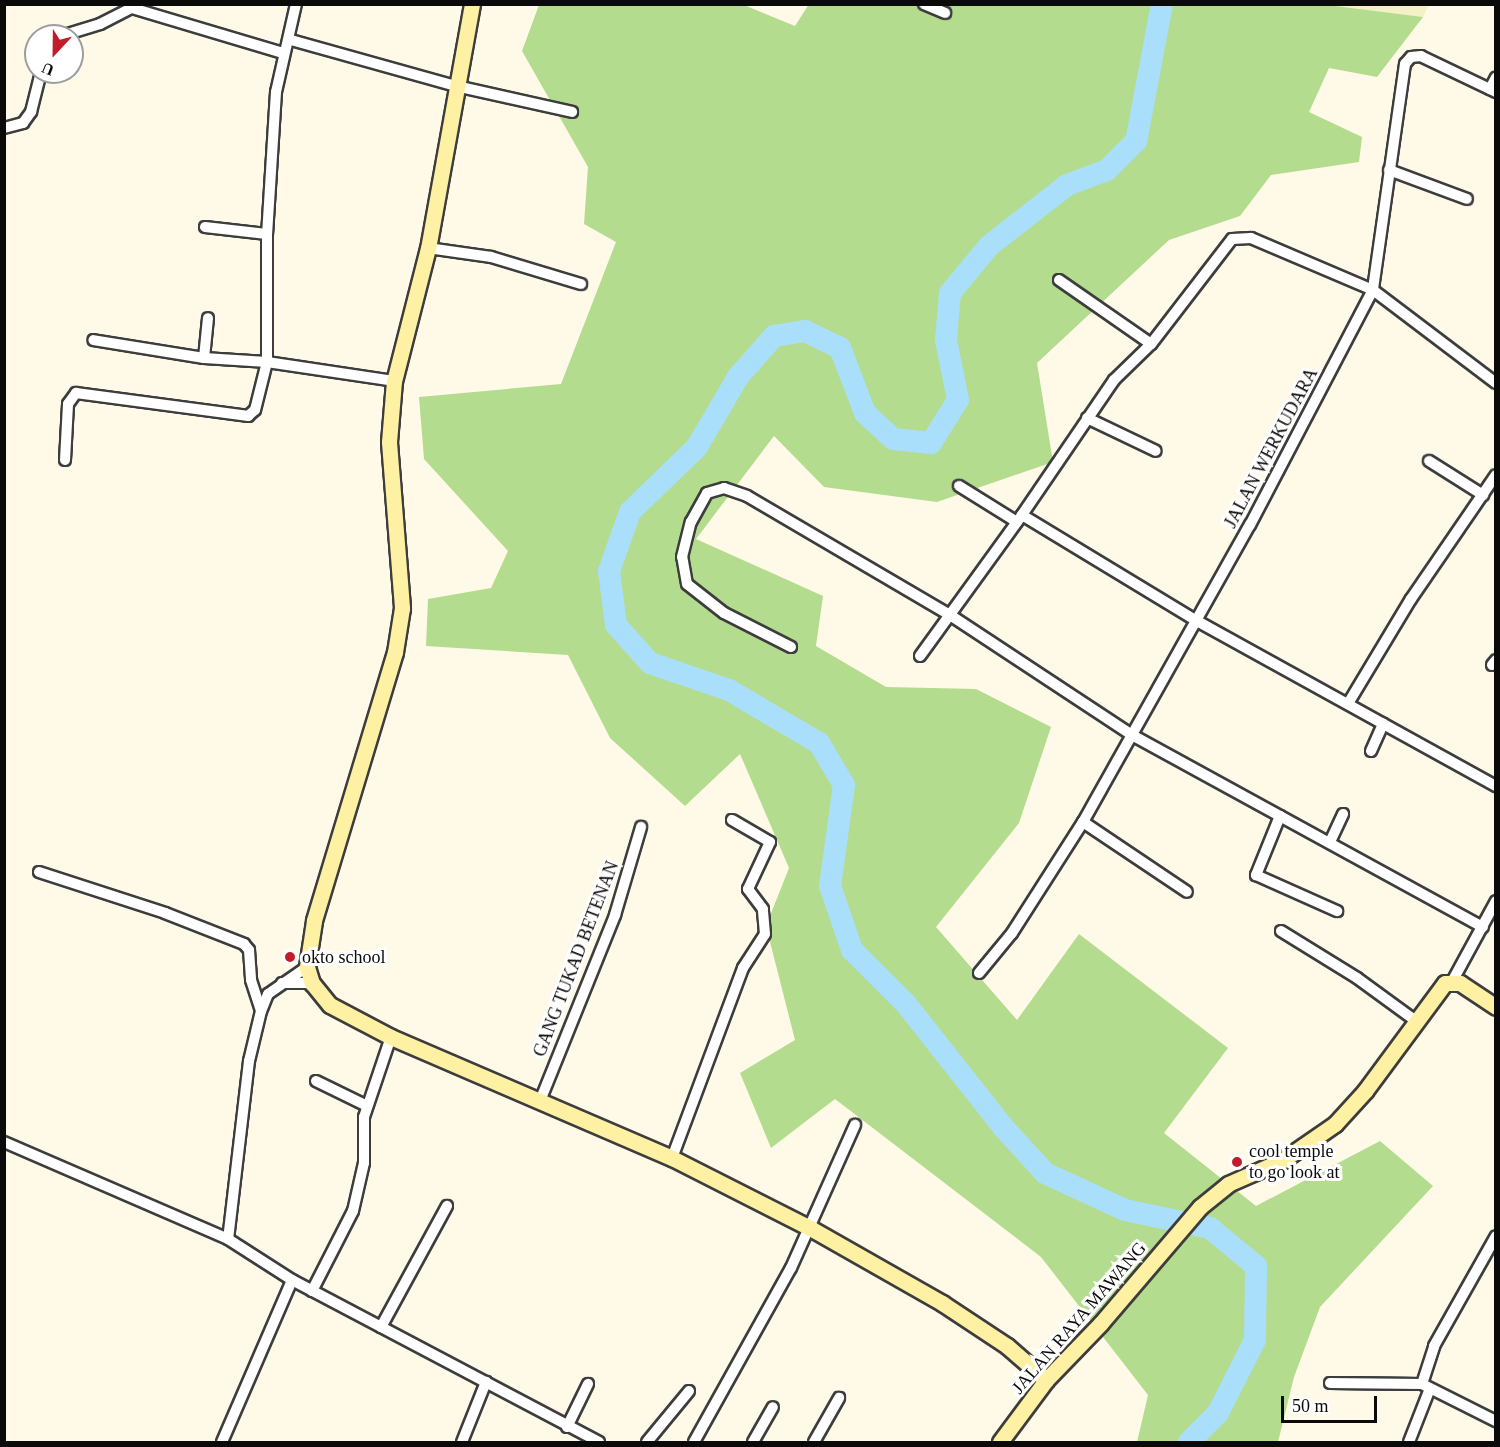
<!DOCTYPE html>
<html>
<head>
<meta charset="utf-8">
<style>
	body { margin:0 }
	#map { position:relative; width:1500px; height:1447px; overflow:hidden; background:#fff9e8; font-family:Georgia,serif }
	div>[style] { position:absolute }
	.farmland>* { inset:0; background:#f6f0c7 }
	.forest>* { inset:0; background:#b4dc8e }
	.river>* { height:22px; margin:-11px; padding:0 11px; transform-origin:11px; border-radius:11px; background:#a9dffa }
	.roads { filter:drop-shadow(2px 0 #3d3d3d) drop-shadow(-2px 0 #3d3d3d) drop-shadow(0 2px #3d3d3d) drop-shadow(0 -2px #3d3d3d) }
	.minor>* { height:10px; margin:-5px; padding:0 5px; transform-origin:5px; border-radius:5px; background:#fff }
	.secondary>* { height:15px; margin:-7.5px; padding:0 7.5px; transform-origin:7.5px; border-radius:7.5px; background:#fff1a3 }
	.dots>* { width:16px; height:16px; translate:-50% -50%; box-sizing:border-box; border:3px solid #fff; border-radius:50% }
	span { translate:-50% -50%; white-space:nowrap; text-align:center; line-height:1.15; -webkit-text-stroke:6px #fff; paint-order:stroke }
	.street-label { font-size:18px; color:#0a0a0a }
	.poi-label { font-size:18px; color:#0a0a0a }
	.left { translate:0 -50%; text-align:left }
	.frame { position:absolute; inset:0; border:6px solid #0a0a0a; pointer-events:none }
	.north { position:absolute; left:24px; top:24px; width:60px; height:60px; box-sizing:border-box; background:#fff; border:2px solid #9d9d9d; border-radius:50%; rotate:202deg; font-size:16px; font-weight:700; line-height:24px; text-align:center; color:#0a0a0a }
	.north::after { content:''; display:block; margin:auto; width:21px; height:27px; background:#c11c2a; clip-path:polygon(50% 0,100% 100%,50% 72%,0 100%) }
	.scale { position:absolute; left:1281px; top:1396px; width:96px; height:27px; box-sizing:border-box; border:3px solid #0a0a0a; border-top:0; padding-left:8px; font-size:18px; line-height:21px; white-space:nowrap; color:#0a0a0a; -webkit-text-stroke:4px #fff; paint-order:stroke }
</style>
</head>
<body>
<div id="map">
	<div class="farmland">
		<div style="clip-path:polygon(1319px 5px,1429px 5px,1423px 17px)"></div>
	</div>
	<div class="forest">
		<div style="clip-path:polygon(809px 4px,1319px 4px,1423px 17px,1377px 77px,1329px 68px,1309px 112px,1362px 137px,1359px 162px,1271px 175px,1240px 216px,1169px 240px,1037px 363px,1053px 462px,937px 502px,824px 487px,774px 436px,696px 539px,823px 596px,816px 646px,886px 687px,976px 689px,1051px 727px,1019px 823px,936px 927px,1017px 1020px,1079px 934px,1228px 1048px,1164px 1133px,1256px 1206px,1380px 1141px,1433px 1186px,1320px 1307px,1294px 1377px,1278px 1442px,1137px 1442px,1148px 1395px,1041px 1257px,835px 1099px,771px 1148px,740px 1073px,795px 1040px,766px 926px,789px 868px,740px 754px,685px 806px,610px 738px,568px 655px,426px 646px,428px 599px,491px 588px,508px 551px,424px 459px,419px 397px,561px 384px,616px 242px,584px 224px,588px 167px,522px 51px,539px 5px,744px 5px,795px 26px)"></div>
	</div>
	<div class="river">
		<div style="left:1162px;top:4px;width:139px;rotate:100.7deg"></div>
		<div style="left:1136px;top:141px;width:41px;rotate:135deg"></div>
		<div style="left:1107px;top:170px;width:43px;rotate:159.4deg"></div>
		<div style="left:1067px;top:185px;width:99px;rotate:142deg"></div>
		<div style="left:989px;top:246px;width:61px;rotate:129.7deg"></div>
		<div style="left:950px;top:293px;width:47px;rotate:94.9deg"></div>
		<div style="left:946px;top:340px;width:61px;rotate:78.7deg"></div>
		<div style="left:958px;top:400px;width:51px;rotate:122.1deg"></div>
		<div style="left:931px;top:443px;width:38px;rotate:-174deg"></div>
		<div style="left:893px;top:439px;width:38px;rotate:-137deg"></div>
		<div style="left:865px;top:413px;width:70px;rotate:-111deg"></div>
		<div style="left:840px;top:348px;width:39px;rotate:-154deg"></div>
		<div style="left:805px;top:331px;width:31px;rotate:171deg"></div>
		<div style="left:774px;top:336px;width:55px;rotate:131.3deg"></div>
		<div style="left:738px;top:377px;width:81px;rotate:120.4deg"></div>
		<div style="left:697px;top:447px;width:93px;rotate:135.9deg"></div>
		<div style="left:630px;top:512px;width:63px;rotate:109.6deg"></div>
		<div style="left:609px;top:571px;width:54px;rotate:82.6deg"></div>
		<div style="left:616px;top:625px;width:51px;rotate:48.2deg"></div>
		<div style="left:650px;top:663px;width:83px;rotate:18.9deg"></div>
		<div style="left:729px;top:690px;width:104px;rotate:30.5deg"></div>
		<div style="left:819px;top:743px;width:49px;rotate:59.2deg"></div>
		<div style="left:844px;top:785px;width:102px;rotate:97.9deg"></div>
		<div style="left:830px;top:886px;width:68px;rotate:71deg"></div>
		<div style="left:852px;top:950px;width:76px;rotate:45deg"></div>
		<div style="left:906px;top:1004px;width:157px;rotate:51.7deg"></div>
		<div style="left:1003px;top:1127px;width:62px;rotate:47.6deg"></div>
		<div style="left:1045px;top:1173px;width:88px;rotate:24.8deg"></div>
		<div style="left:1125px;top:1210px;width:87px;rotate:12deg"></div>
		<div style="left:1210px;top:1228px;width:60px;rotate:39.6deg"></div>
		<div style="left:1256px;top:1266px;width:74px;rotate:90.8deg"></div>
		<div style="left:1255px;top:1340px;width:82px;rotate:116.9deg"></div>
		<div style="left:1218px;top:1413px;width:41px;rotate:135deg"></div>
	</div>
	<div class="roads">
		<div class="minor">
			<div style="left:296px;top:4px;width:90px;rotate:102.8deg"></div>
			<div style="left:276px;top:92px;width:142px;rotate:93.6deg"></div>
			<div style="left:267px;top:234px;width:128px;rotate:90deg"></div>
			<div style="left:267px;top:362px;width:128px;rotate:8.5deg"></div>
			<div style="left:924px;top:4px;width:23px;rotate:23deg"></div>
			<div style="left:61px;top:36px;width:41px;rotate:-17.1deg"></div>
			<div style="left:100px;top:24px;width:36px;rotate:-27deg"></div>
			<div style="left:132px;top:8px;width:158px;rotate:16.6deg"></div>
			<div style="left:291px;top:40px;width:171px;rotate:15.6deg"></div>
			<div style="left:456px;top:86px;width:119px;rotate:12.6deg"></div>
			<div style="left:1490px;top:89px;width:13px;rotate:-63deg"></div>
			<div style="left:1496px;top:92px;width:83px;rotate:-154.4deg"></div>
			<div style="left:1421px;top:56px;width:10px;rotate:174deg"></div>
			<div style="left:1411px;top:57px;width:9px;rotate:131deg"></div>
			<div style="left:1405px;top:64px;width:228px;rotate:98.1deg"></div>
			<div style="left:1373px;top:290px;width:154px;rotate:37.1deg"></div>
			<div style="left:4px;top:128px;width:20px;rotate:-15deg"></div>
			<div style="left:23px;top:123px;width:14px;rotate:-54deg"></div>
			<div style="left:31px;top:112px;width:41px;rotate:-76deg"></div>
			<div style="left:1389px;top:170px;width:83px;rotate:20.4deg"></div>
			<div style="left:205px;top:227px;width:62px;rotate:6.4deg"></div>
			<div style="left:428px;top:248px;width:64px;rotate:8.1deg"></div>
			<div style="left:491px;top:257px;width:94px;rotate:16.7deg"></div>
			<div style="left:1059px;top:280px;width:112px;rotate:34.8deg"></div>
			<div style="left:204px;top:358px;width:40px;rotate:-84.3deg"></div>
			<div style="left:1087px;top:418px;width:76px;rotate:25.6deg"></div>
			<div style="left:65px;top:460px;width:56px;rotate:-86.9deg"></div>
			<div style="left:68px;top:404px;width:14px;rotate:-54deg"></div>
			<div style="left:76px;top:393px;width:174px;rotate:7.6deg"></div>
			<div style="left:248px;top:416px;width:9px;rotate:-41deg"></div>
			<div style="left:255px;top:410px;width:49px;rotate:-76deg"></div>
			<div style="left:267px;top:362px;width:63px;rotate:-176.4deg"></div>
			<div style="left:204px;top:358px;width:112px;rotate:-170.8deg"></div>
			<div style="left:1429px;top:461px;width:64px;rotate:32.2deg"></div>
			<div style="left:959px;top:486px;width:68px;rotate:31.8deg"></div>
			<div style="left:791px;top:647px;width:75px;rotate:-153.1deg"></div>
			<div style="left:724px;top:613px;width:47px;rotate:-141.9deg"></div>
			<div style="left:687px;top:584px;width:27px;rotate:-100deg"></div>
			<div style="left:682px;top:557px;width:36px;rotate:-76deg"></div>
			<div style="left:691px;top:522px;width:33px;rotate:-61deg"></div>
			<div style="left:707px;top:493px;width:18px;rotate:-16deg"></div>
			<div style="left:724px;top:488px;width:24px;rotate:19deg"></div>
			<div style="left:747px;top:496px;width:235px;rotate:30.4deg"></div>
			<div style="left:950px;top:615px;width:218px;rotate:33.4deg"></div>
			<div style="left:1132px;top:735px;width:400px;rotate:28.7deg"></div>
			<div style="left:920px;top:656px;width:174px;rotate:-54.1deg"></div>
			<div style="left:1022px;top:515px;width:205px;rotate:31.2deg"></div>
			<div style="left:1197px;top:621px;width:342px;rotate:28.9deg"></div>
			<div style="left:1492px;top:665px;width:6px;rotate:-51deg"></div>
			<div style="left:1349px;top:702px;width:120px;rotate:-59deg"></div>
			<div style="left:1411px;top:599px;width:150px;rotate:-55.6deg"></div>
			<div style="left:1371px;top:751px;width:30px;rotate:-66deg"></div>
			<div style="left:1280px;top:816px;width:64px;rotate:112.1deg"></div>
			<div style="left:1256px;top:875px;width:89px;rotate:24deg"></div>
			<div style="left:1083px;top:822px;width:125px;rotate:33.9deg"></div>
			<div style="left:1330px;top:842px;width:31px;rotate:-65deg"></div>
			<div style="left:39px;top:872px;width:133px;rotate:18deg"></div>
			<div style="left:165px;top:913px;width:85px;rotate:21.4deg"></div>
			<div style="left:244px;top:944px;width:8px;rotate:50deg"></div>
			<div style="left:249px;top:950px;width:30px;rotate:86deg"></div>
			<div style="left:251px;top:980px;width:32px;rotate:72deg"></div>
			<div style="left:1281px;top:931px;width:89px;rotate:31.7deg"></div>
			<div style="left:1357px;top:978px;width:73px;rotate:36.1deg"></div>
			<div style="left:307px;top:967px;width:47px;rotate:145.3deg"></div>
			<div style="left:268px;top:994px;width:18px;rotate:112deg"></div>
			<div style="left:261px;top:1011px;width:51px;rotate:103.5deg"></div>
			<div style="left:249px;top:1061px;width:179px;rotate:96.7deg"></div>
			<div style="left:228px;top:1239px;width:76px;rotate:32.6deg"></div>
			<div style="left:292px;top:1280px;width:347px;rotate:27.8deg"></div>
			<div style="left:979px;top:973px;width:52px;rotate:-50.5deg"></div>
			<div style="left:1012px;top:933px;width:132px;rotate:-57.4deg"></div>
			<div style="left:1083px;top:822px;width:341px;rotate:-60.7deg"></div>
			<div style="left:1250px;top:525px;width:265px;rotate:-62.4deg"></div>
			<div style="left:1373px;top:290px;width:133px;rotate:-156.9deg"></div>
			<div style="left:1251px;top:238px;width:19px;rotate:177deg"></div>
			<div style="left:1232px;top:239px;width:133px;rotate:127.6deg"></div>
			<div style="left:1151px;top:344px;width:52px;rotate:135.8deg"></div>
			<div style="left:1114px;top:380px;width:163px;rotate:124.3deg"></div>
			<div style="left:1453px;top:980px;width:90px;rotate:-61.4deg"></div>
			<div style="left:282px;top:983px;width:30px"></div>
			<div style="left:316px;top:1081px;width:57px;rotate:26.1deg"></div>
			<div style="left:540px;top:1101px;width:201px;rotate:-68deg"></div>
			<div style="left:615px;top:915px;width:92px;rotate:-73.5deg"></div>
			<div style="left:4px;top:1142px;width:244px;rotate:23.4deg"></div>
			<div style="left:672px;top:1158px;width:203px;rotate:-69.5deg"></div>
			<div style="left:743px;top:968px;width:40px;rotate:-57.1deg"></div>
			<div style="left:765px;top:934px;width:25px;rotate:-95deg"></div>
			<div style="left:763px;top:909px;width:25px;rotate:-127deg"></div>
			<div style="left:748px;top:889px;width:52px;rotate:-64.9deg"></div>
			<div style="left:770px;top:842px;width:44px;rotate:-149.9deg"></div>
			<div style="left:312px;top:1291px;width:90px;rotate:-62.9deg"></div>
			<div style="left:353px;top:1211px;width:49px;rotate:-77.1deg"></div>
			<div style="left:364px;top:1163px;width:46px;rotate:-90deg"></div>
			<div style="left:364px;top:1117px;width:84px;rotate:-71.4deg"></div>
			<div style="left:381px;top:1327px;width:138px;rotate:-61.4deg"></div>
			<div style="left:1330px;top:1383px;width:92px;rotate:0.6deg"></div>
			<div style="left:1422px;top:1384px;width:40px;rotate:-72deg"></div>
			<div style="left:1434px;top:1346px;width:126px;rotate:-60.6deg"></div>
			<div style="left:1422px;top:1384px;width:83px;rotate:26.6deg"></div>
			<div style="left:567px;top:1427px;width:48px;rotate:-64deg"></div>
			<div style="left:222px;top:1442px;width:176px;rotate:-66.6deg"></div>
			<div style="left:462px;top:1442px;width:65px;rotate:-68.2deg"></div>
			<div style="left:647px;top:1442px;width:66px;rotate:-50.5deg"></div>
			<div style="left:694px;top:1442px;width:199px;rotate:-60.9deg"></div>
			<div style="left:791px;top:1268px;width:157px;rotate:-65.9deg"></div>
			<div style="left:753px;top:1442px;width:40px;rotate:-60.3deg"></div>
			<div style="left:814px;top:1442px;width:51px;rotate:-60.4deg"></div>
			<div style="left:1409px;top:1442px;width:55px;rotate:-68.6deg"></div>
		</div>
		<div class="secondary">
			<div style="left:472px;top:4px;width:248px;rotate:100.2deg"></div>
			<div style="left:428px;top:248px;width:137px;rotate:104.3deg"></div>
			<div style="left:394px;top:381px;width:61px;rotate:94.7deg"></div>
			<div style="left:389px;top:442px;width:167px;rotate:85.5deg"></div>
			<div style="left:402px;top:608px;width:45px;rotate:99deg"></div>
			<div style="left:395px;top:652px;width:281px;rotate:106.8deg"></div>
			<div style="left:314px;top:921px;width:47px;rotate:98.7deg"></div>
			<div style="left:307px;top:967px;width:17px;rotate:73deg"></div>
			<div style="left:312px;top:983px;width:28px;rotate:51deg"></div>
			<div style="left:330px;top:1005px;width:69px;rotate:27.7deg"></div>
			<div style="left:391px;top:1037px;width:306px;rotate:23.3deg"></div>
			<div style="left:672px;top:1158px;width:155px;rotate:26.9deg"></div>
			<div style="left:810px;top:1228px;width:152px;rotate:29.6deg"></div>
			<div style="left:942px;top:1303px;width:78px;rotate:33.5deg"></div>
			<div style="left:1007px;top:1346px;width:52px;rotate:41.1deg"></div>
			<div style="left:1000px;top:1442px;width:77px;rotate:-53.4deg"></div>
			<div style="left:1046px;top:1380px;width:79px;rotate:-46deg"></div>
			<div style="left:1101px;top:1323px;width:153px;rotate:-49.5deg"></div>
			<div style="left:1200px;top:1207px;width:36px;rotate:-39deg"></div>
			<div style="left:1228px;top:1184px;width:60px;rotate:-23.6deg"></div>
			<div style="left:1283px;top:1160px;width:63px;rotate:-34.7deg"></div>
			<div style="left:1335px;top:1124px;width:45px;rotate:-47.7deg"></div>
			<div style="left:1365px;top:1091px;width:134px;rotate:-53.5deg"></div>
			<div style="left:1445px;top:983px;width:15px"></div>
			<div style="left:1460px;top:983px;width:43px;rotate:33.7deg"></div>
		</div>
	</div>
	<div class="dots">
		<div style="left:290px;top:957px;background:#c11c2a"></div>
		<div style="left:1237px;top:1162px;background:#c11c2a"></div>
	</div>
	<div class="street-label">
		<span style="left:1271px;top:448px;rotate:-62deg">JALAN WERKUDARA</span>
		<span style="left:576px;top:959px;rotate:-69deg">GANG TUKAD BETENAN</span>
		<span style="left:1079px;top:1318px;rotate:-49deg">JALAN RAYA MAWANG</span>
	</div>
	<div class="poi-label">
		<span class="left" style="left:302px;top:957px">okto school</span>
		<span class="left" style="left:1249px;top:1162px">cool temple<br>to go look at</span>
	</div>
	<div class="frame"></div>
	<div class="north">U</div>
	<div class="scale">50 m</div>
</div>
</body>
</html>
